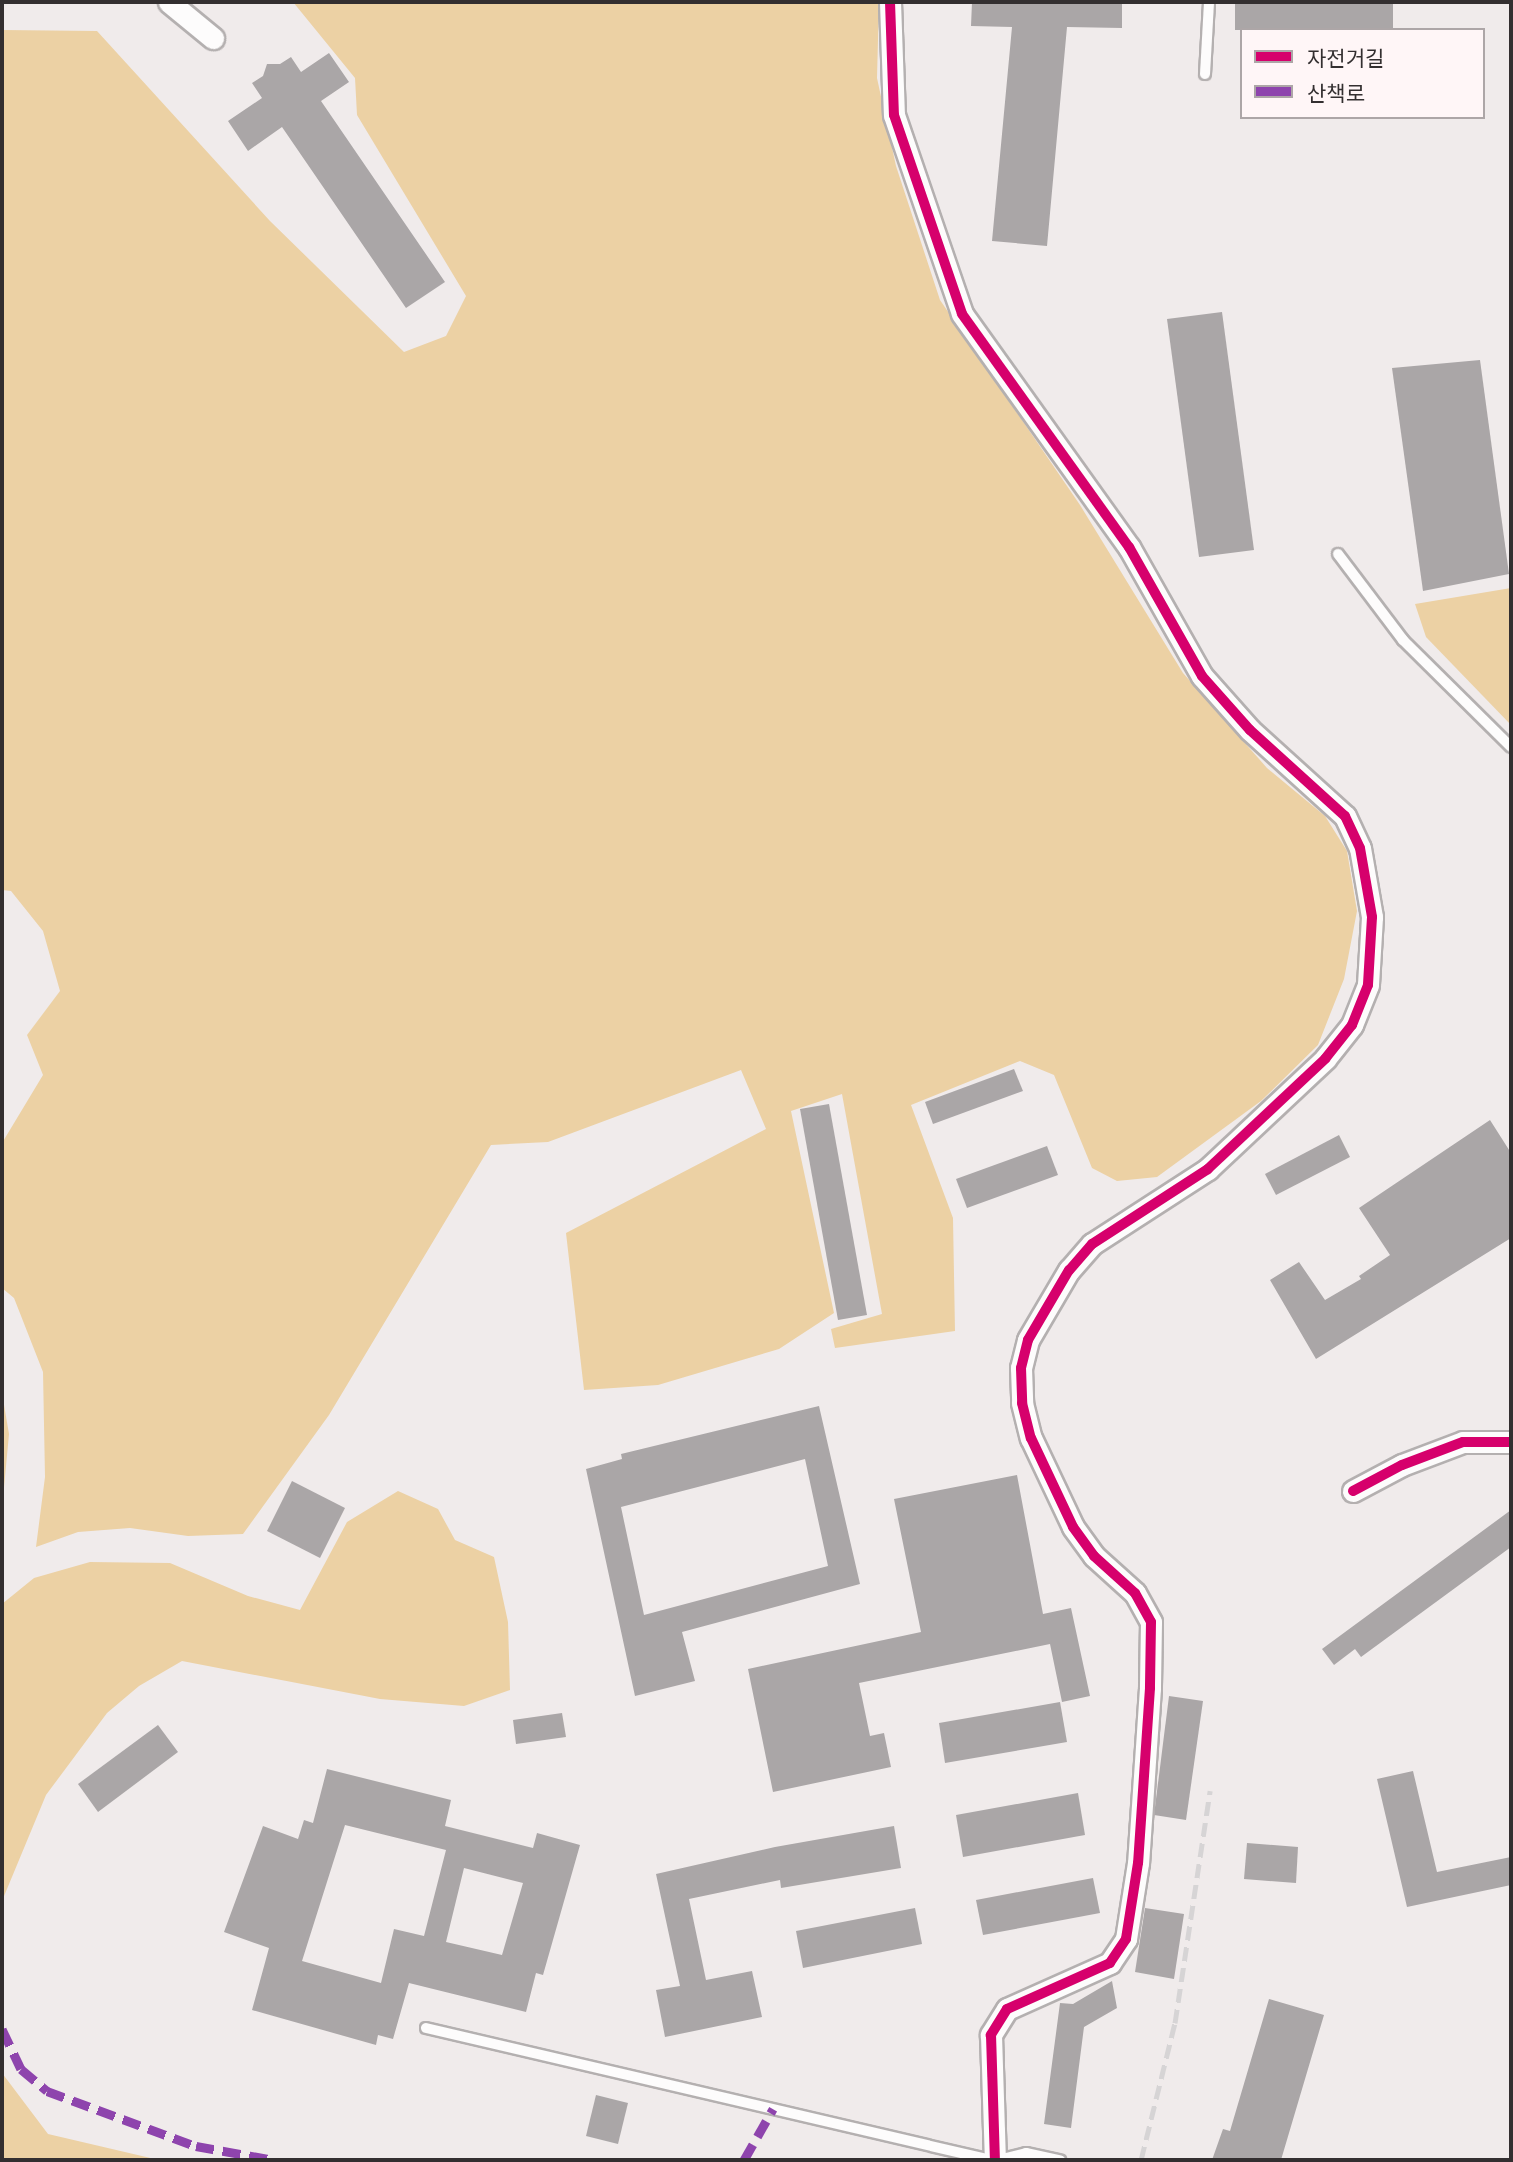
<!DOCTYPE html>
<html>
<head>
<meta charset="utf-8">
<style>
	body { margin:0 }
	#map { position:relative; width:1513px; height:2162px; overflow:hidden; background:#f0ebeb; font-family:"DejaVu Sans","Noto Sans KR",sans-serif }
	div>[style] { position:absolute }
	.green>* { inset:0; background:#ecd1a4 }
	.building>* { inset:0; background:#aaa6a7 }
	.roads { filter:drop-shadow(2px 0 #b4b0b0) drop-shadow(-2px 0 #b4b0b0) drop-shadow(0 2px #b4b0b0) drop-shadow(0 -2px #b4b0b0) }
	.service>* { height:10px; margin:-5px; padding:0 5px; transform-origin:5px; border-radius:5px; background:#fdfcfc }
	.minor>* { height:21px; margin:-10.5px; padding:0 10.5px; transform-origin:10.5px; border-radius:10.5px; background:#fdfcfc }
	.rail>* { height:5px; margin-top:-2.5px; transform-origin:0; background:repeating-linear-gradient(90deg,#d6d4d5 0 14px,transparent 0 21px) }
	.quiet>* { height:9px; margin-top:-4.5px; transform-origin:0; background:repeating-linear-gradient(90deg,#8e44ad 0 18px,transparent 0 27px) }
	.cycleway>* { height:10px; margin:-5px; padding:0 5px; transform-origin:5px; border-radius:5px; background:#d6006c }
	span { translate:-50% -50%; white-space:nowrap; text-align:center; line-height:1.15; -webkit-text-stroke:7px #fff6f7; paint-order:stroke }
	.frame { position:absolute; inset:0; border:4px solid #332f30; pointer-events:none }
	.legend { position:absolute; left:1240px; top:28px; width:245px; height:91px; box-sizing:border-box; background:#fff6f7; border:2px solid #ada6a7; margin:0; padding:9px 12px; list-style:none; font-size:21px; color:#332f30 }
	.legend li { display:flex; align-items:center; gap:14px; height:35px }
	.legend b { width:35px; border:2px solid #ada6a7 }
</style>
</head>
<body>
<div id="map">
	<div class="green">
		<div style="clip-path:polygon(293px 2px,879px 2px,877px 78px,896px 166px,940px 300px,1080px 505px,1183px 673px,1267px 768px,1325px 816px,1347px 851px,1357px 911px,1344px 979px,1318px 1045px,1261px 1101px,1157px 1177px,1117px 1181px,1092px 1168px,1054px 1075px,1020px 1061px,911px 1105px,953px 1218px,955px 1331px,835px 1348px,831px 1329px,882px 1314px,842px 1094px,791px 1111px,834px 1313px,779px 1349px,658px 1385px,584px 1390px,566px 1233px,766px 1129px,741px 1070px,548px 1142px,491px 1145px,329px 1415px,243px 1534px,188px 1536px,130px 1528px,78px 1532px,36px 1547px,45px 1477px,43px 1372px,14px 1298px,2px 1288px,2px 1143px,43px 1075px,27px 1035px,60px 991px,43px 931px,11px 891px,2px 890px,2px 30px,97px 31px,270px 221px,404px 352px,446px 336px,466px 296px,357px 115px,355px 78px)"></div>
		<div style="clip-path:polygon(1511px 588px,1511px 725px,1426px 637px,1415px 604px)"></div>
		<div style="clip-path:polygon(2px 1393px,9px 1434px,2px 1509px)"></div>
		<div style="clip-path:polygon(398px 1491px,438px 1509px,455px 1540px,494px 1557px,508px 1622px,510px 1690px,464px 1706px,380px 1699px,182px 1661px,139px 1686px,107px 1713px,46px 1795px,2px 1901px,2px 1604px,34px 1578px,90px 1562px,170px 1563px,248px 1596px,300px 1610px,347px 1522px)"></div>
		<div style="clip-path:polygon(2px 2073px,48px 2134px,159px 2160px,2px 2160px)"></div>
	</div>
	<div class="building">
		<div style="clip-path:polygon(972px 2px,1122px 2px,1122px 28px,1067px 27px,1047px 246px,992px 241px,1012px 27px,971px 26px)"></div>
		<div style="clip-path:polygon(1235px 2px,1393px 2px,1393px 30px,1235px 30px)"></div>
		<div style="clip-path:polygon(329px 53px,349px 82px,321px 101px,445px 282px,406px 308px,282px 127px,248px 151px,228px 121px,262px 98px,252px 83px,263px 76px,267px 64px,280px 64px,291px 57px,301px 72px)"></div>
		<div style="clip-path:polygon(1222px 312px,1254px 550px,1199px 557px,1167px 319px)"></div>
		<div style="clip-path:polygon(1480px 360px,1509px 574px,1423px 591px,1392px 368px)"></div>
		<div style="clip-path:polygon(1014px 1069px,1023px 1091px,933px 1124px,925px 1102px)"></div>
		<div style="clip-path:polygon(829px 1104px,867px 1315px,838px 1320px,800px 1109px)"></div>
		<div style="clip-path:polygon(1490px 1120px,1511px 1153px,1511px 1238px,1316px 1359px,1270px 1280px,1299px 1262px,1325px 1300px,1361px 1279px,1359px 1276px,1390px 1255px,1359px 1208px)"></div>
		<div style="clip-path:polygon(1339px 1135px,1350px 1157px,1276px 1195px,1265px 1174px)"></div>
		<div style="clip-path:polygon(1047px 1146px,1058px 1175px,967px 1208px,956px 1179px)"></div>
		<div style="clip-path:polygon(evenodd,819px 1406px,860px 1584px,682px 1632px,695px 1681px,635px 1696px,586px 1469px,622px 1459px,621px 1454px,819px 1406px,805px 1459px,828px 1566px,644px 1615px,621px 1507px,805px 1459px)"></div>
		<div style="clip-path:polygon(1017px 1475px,1043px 1614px,1071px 1608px,1090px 1696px,1062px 1702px,1050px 1644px,859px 1683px,870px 1736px,884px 1733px,891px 1767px,773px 1792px,748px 1669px,921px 1632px,894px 1499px)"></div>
		<div style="clip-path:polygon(292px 1481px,345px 1508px,320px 1558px,267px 1531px)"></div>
		<div style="clip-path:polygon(1511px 1510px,1511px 1547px,1361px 1657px,1355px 1649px,1334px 1665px,1322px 1649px)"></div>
		<div style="clip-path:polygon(1169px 1696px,1203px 1701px,1186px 1820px,1154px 1815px)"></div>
		<div style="clip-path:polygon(1060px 1702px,1067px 1742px,945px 1763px,939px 1723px)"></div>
		<div style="clip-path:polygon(562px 1713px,566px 1737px,516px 1744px,513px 1720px)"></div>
		<div style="clip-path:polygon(158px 1725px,178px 1752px,98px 1812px,78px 1784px)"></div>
		<div style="clip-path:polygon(evenodd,327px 1769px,451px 1800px,445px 1826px,533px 1848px,537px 1833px,580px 1845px,543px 1975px,536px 1973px,526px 2012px,409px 1983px,393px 2039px,378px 2035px,376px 2045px,252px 2010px,269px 1948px,224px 1932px,263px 1826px,298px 1839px,304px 1820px,313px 1823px,327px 1769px,345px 1825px,446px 1850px,424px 1936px,394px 1929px,381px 1983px,302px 1961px,345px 1825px,327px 1769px,464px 1868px,523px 1883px,502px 1955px,446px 1942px,464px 1868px)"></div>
		<div style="clip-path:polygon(1413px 1771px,1437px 1872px,1511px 1857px,1511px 1885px,1407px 1907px,1377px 1779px)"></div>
		<div style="clip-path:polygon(1078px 1793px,1085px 1835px,963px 1857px,956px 1815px)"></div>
		<div style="clip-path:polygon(894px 1826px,901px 1868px,781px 1888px,780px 1880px,689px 1899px,706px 1980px,752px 1971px,762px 2017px,665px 2037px,656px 1990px,680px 1986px,656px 1874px,775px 1847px)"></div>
		<div style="clip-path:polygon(1247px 1843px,1298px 1847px,1296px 1883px,1244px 1879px)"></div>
		<div style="clip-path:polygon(1093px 1878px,1100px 1913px,983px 1935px,976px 1900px)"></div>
		<div style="clip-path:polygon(915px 1908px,922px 1944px,803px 1968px,796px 1931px)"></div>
		<div style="clip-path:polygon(1145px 1908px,1184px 1914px,1174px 1979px,1135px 1972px)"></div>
		<div style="clip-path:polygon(1112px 1981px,1117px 2008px,1084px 2027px,1071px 2128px,1044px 2124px,1060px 2003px,1073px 2004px)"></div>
		<div style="clip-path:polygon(1269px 1999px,1324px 2015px,1281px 2160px,1212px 2160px,1223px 2129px,1230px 2131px)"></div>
		<div style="clip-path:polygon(596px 2095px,628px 2103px,618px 2144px,586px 2136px)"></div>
	</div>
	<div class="roads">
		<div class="service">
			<div style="left:1205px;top:74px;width:72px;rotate:-86.8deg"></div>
			<div style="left:1338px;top:554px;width:108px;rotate:52.9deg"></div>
			<div style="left:1403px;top:640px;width:152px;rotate:44.7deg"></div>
			<div style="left:426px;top:2028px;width:580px;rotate:13.15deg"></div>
			<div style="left:998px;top:2160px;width:29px;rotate:-14deg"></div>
			<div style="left:1026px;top:2153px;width:35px;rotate:12deg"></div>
		</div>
		<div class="minor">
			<div style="left:169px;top:2px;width:57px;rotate:39.3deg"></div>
			<div style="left:890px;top:2px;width:113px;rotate:88deg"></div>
			<div style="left:894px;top:115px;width:210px;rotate:71.1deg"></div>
			<div style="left:962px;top:314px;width:287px;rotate:54.4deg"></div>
			<div style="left:1129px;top:547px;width:148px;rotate:60.5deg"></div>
			<div style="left:1202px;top:676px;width:72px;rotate:48.4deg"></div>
			<div style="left:1250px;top:730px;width:128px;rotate:42.2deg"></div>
			<div style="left:1345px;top:816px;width:35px;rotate:65deg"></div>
			<div style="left:1360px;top:848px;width:70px;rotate:80.1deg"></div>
			<div style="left:1372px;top:917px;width:68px;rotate:93.4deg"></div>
			<div style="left:1368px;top:985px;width:43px;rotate:111.8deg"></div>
			<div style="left:1352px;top:1025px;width:43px;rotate:128.5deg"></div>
			<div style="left:1325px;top:1059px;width:161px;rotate:136.8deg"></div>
			<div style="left:1208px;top:1169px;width:138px;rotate:147.1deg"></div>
			<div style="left:1092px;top:1244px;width:35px;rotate:131deg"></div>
			<div style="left:1069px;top:1270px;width:81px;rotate:120.4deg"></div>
			<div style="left:1028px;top:1340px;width:29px;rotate:104deg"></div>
			<div style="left:1021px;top:1368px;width:35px;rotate:88deg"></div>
			<div style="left:1022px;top:1403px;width:36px;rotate:76deg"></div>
			<div style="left:1031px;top:1438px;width:98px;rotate:64.7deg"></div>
			<div style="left:1073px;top:1527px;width:36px;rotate:54deg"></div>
			<div style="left:1094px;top:1556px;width:55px;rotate:42.1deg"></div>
			<div style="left:1135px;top:1593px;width:33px;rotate:61deg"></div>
			<div style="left:1151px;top:1622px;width:66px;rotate:90.9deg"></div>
			<div style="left:1150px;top:1688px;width:175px;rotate:93.9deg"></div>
			<div style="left:1138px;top:1863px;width:77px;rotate:99deg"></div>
			<div style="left:1126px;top:1939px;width:29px;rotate:124deg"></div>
			<div style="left:1110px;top:1963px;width:113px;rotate:155.9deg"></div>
			<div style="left:1007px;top:2009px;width:31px;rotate:122deg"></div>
			<div style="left:991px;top:2035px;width:125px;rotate:88.2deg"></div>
			<div style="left:1353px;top:1491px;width:55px;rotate:-28deg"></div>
			<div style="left:1402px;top:1465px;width:65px;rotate:-20.7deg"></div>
			<div style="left:1463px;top:1442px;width:48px"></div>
		</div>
	</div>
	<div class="rail">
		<div style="left:1141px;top:2160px;width:141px;rotate:-76.1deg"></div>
		<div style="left:1175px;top:2023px;width:235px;rotate:-81.4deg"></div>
	</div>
	<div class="quiet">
		<div style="left:2px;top:2029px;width:44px;rotate:64.6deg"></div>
		<div style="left:21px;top:2069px;width:34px;rotate:40deg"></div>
		<div style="left:47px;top:2091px;width:159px;rotate:20.3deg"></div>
		<div style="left:196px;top:2146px;width:79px;rotate:10.2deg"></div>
		<div style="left:744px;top:2160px;width:59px;rotate:-60.4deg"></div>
	</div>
	<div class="cycleway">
		<div style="left:890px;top:2px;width:113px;rotate:88deg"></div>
		<div style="left:894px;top:115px;width:210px;rotate:71.1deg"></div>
		<div style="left:962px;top:314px;width:287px;rotate:54.4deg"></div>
		<div style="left:1129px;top:547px;width:148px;rotate:60.5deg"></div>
		<div style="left:1202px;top:676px;width:72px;rotate:48.4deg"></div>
		<div style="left:1250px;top:730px;width:128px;rotate:42.2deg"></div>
		<div style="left:1345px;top:816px;width:35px;rotate:65deg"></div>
		<div style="left:1360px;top:848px;width:70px;rotate:80.1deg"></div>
		<div style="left:1372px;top:917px;width:68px;rotate:93.4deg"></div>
		<div style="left:1368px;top:985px;width:43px;rotate:111.8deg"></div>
		<div style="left:1352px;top:1025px;width:43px;rotate:128.5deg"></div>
		<div style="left:1325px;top:1059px;width:161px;rotate:136.8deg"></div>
		<div style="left:1208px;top:1169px;width:138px;rotate:147.1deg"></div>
		<div style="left:1092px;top:1244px;width:35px;rotate:131deg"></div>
		<div style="left:1069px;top:1270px;width:81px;rotate:120.4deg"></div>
		<div style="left:1028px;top:1340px;width:29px;rotate:104deg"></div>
		<div style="left:1021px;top:1368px;width:35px;rotate:88deg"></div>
		<div style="left:1022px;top:1403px;width:36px;rotate:76deg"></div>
		<div style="left:1031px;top:1438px;width:98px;rotate:64.7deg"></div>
		<div style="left:1073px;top:1527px;width:36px;rotate:54deg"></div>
		<div style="left:1094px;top:1556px;width:55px;rotate:42.1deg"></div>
		<div style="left:1135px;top:1593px;width:33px;rotate:61deg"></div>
		<div style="left:1151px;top:1622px;width:66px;rotate:90.9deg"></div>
		<div style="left:1150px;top:1688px;width:175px;rotate:93.9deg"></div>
		<div style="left:1138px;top:1863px;width:77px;rotate:99deg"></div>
		<div style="left:1126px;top:1939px;width:29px;rotate:124deg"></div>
		<div style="left:1110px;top:1963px;width:113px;rotate:155.9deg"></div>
		<div style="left:1007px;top:2009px;width:31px;rotate:122deg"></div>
		<div style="left:991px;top:2035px;width:125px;rotate:88.2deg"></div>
		<div style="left:1353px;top:1491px;width:55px;rotate:-28deg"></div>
		<div style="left:1402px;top:1465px;width:65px;rotate:-20.7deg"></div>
		<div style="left:1463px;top:1442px;width:48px"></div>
	</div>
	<div class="frame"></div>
	<ul class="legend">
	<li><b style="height:9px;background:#d6006c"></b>자전거길</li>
	<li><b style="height:9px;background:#8e44ad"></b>산책로</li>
	</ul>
</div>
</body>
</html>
